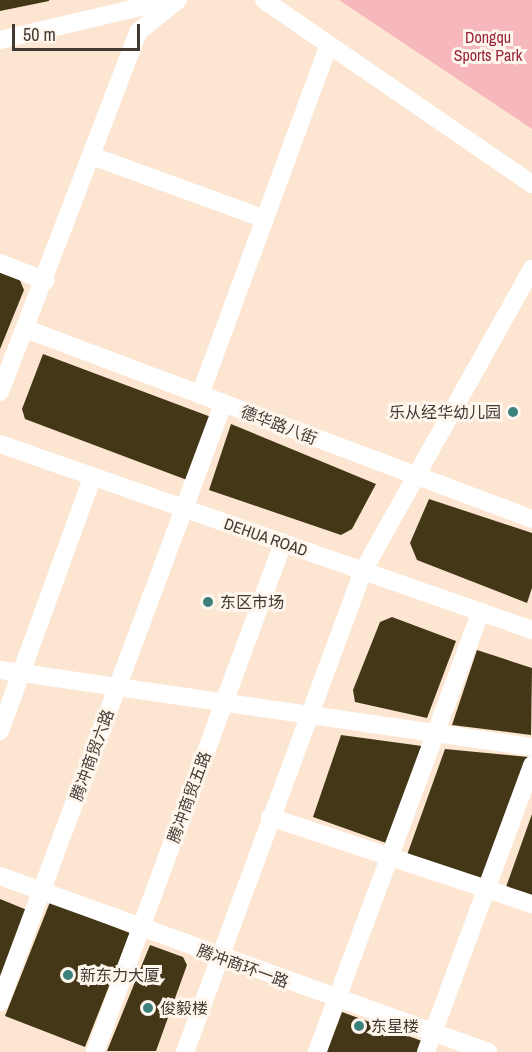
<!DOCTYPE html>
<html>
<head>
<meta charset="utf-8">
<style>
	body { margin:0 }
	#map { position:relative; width:532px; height:1052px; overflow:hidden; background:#fce6d2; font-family:"Archivo Narrow","Noto Sans SC",sans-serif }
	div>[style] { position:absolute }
	.green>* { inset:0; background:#f7b8bd }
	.building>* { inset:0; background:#433718 }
	.minor>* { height:18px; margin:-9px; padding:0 9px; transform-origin:9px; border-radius:9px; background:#fff }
	.dots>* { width:16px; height:16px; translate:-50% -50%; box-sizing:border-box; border:3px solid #fff6ee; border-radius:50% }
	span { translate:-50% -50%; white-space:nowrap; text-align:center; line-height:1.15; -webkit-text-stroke:6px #fff6ee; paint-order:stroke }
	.park-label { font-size:16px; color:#9a243d }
	.poi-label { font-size:16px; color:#423a32 }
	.right { translate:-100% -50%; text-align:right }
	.left { translate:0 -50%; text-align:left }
	.street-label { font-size:16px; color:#423a32 }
	.scale { position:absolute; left:12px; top:24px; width:128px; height:27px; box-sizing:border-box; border:3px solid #423a32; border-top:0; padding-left:8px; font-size:18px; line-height:21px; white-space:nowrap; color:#423a32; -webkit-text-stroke:4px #fff6ee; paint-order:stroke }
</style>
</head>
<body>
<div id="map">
	<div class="green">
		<div style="clip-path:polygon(339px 0,532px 0,532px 129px)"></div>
	</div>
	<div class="building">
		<div style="clip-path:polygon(0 0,49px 0,49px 1px,0 11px)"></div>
		<div style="clip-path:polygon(0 270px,19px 278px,24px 290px,0 349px)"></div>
		<div style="clip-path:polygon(43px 354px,211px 417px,187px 480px,25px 419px,22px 409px)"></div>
		<div style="clip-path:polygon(231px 424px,376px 484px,352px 529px,341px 535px,209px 490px)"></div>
		<div style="clip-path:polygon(429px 499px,532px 533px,532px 588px,527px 603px,417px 560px,410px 543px)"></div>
		<div style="clip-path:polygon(392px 617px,456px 641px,427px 718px,355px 702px,353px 690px,380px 622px)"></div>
		<div style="clip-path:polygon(477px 650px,532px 668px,531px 735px,452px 725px)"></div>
		<div style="clip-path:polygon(341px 735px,422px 746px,386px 843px,313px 817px)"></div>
		<div style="clip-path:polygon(445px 749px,528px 757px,483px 880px,407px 855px)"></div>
		<div style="clip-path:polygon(532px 814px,532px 896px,506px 887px)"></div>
		<div style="clip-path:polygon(0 899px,27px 910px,0 978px)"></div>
		<div style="clip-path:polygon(50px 902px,130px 933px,85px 1047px,5px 1016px)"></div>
		<div style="clip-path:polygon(150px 945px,183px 957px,187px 965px,156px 1051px,107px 1051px)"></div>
		<div style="clip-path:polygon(342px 1012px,422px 1041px,418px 1052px,327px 1052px)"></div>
	</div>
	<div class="minor">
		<div style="left:264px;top:0;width:325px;rotate:34.5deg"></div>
		<div style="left:0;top:40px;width:175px;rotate:-13.2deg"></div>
		<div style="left:92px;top:156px;width:181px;rotate:20deg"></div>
		<div style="left:0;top:263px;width:49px;rotate:21.4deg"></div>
		<div style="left:26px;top:329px;width:540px;rotate:20.58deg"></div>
		<div style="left:0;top:392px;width:386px;rotate:-69deg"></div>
		<div style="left:138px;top:32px;width:51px;rotate:-38.7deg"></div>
		<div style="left:200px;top:395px;width:373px;rotate:-69.8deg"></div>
		<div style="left:0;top:444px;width:564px;rotate:19.27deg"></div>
		<div style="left:0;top:670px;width:538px;rotate:8.24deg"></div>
		<div style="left:0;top:731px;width:271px;rotate:-70deg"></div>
		<div style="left:270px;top:817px;width:276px;rotate:18.4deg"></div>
		<div style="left:0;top:876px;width:519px;rotate:19.83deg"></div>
		<div style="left:0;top:1002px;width:638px;rotate:-69.55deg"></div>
		<div style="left:95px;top:1052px;width:543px;rotate:-69.73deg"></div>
		<div style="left:185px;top:1052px;width:513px;rotate:-69.69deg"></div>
		<div style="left:363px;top:571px;width:346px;rotate:-60.8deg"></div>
		<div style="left:317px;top:1052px;width:470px;rotate:-69.6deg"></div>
		<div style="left:426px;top:1052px;width:306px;rotate:-69.7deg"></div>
	</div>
	<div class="dots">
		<div style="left:513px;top:412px;background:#3b827c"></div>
		<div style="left:208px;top:602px;background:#3b827c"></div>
		<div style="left:68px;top:975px;background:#3b827c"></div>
		<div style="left:148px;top:1008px;background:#3b827c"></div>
		<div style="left:359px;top:1026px;background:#3b827c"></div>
	</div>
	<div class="park-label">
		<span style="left:488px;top:46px">Dongqu<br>Sports Park</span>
	</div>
	<div class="poi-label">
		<span class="right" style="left:501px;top:412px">乐从经华幼儿园</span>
		<span class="left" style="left:220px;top:602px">东区市场</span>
		<span class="left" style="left:80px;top:975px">新东力大厦</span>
		<span class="left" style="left:160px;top:1008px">俊毅楼</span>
		<span class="left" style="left:371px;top:1026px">东星楼</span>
	</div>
	<div class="street-label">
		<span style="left:279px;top:425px;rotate:21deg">德华路八街</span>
		<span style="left:266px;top:537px;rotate:19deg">DEHUA ROAD</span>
		<span style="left:92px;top:755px;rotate:-70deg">腾冲商贸六路</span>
		<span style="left:189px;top:797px;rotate:-70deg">腾冲商贸五路</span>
		<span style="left:243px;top:966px;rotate:20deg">腾冲商环一路</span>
	</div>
	<div class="scale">50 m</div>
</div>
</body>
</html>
